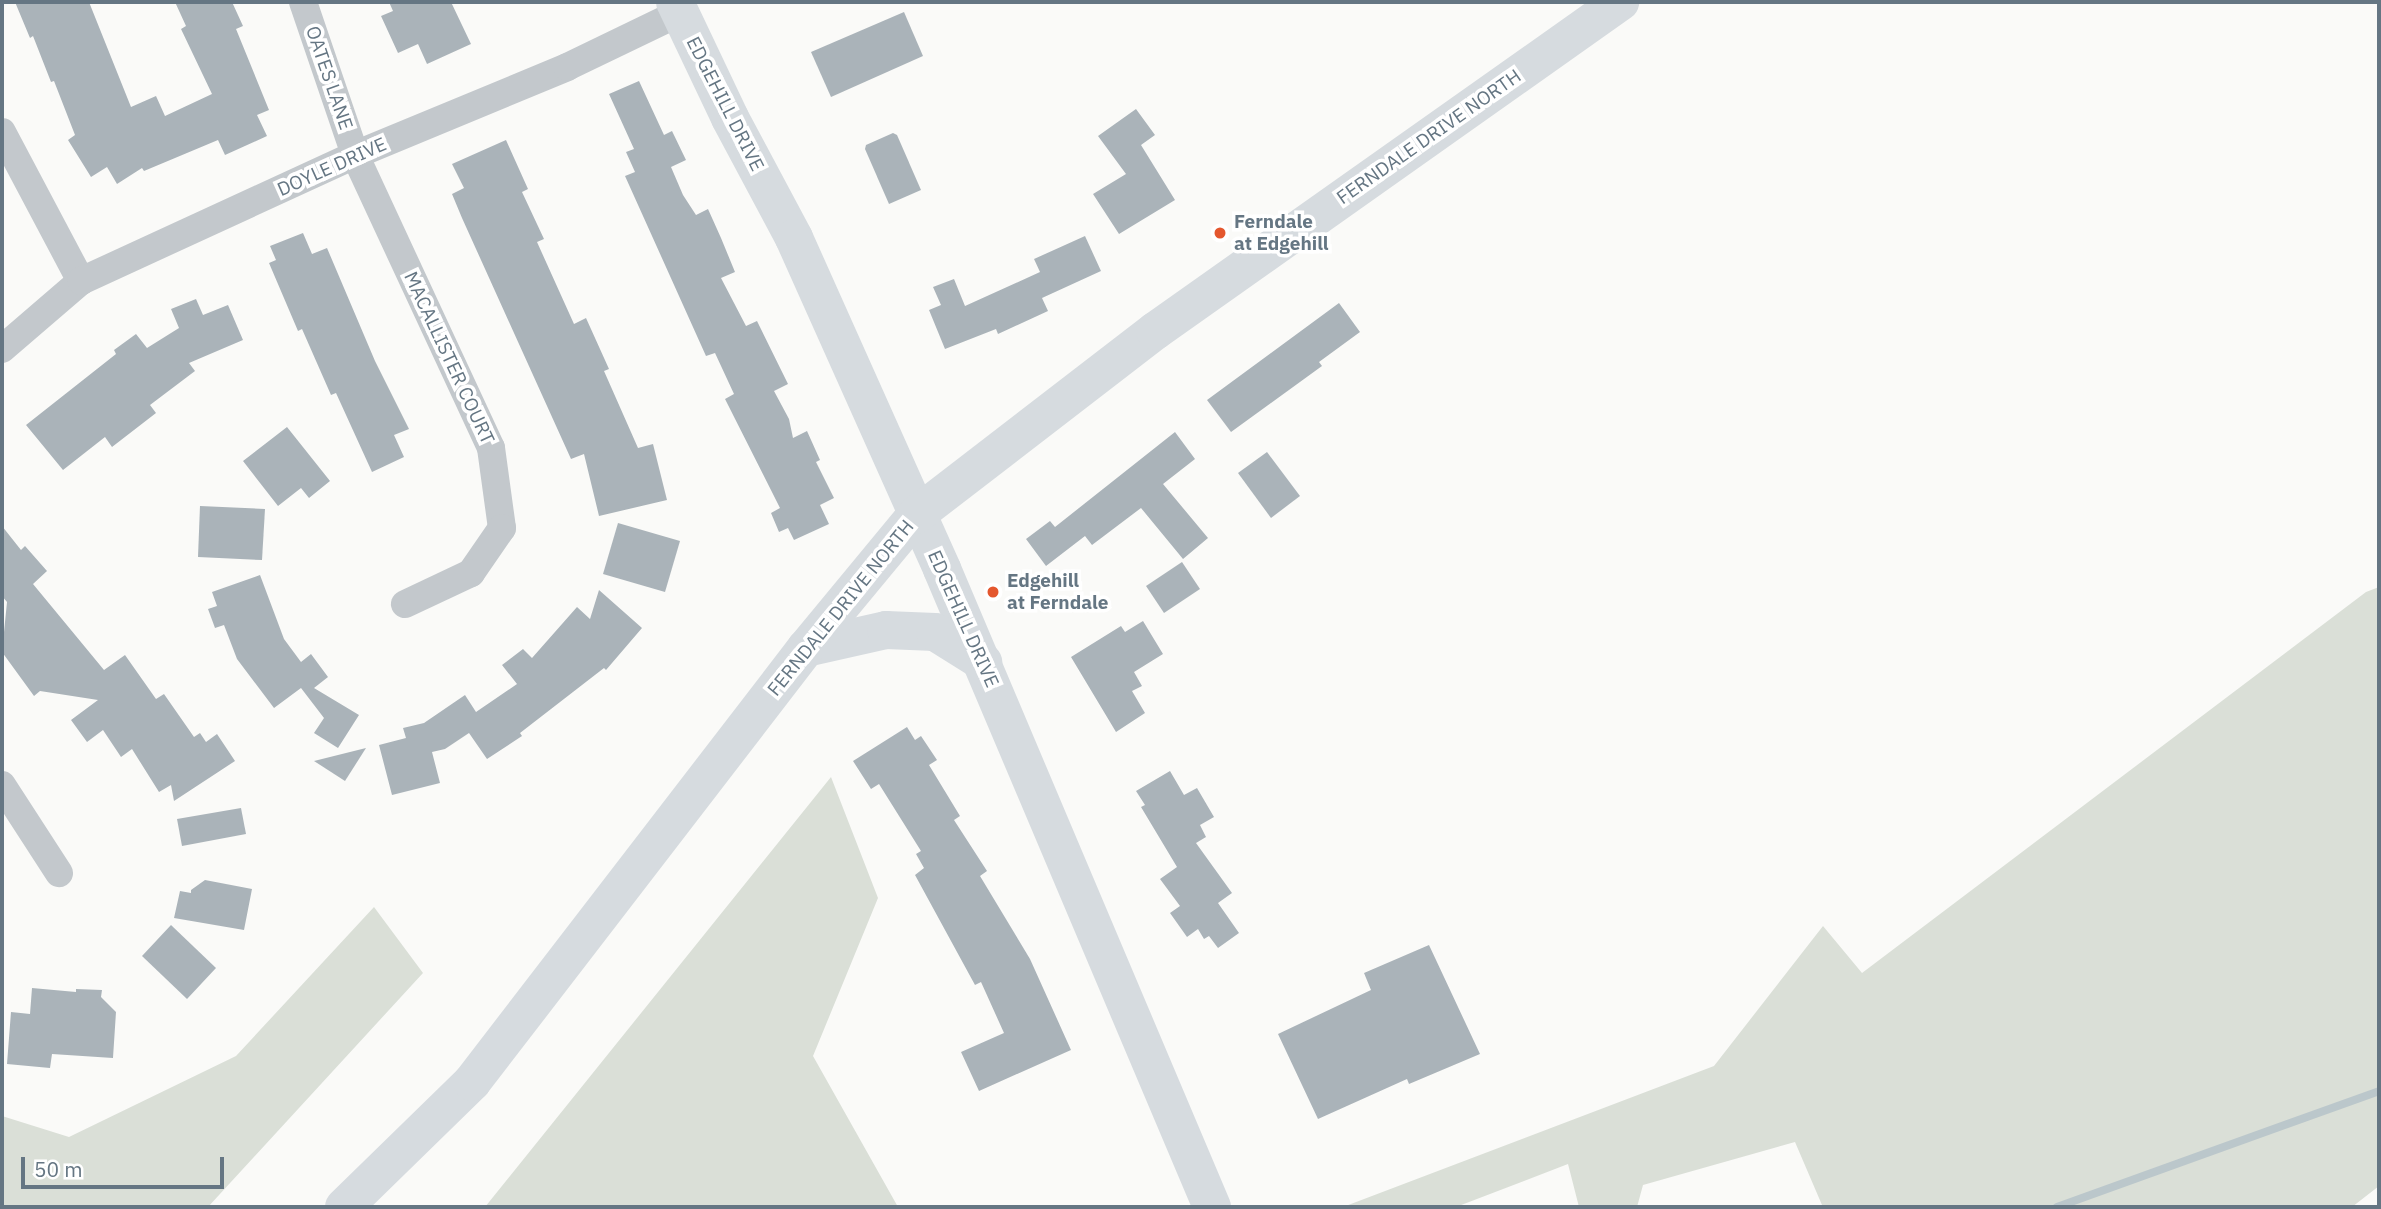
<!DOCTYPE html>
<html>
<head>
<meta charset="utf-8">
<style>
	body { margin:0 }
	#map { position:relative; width:2381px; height:1209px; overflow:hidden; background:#fafaf8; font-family:"IBM Plex Sans",sans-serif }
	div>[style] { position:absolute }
	.green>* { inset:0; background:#dadfd7 }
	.stream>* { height:8px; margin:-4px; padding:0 4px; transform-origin:4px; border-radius:4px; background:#bbc7cb }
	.building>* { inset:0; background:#aab3b9 }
	.street>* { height:28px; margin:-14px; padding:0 14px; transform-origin:14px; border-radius:14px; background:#c3c8cc }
	.secondary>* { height:38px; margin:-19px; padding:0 19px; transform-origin:19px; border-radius:19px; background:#d6dbdf }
	.primary>* { height:38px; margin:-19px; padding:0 19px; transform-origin:19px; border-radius:19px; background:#d6dbdf }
	.dots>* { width:19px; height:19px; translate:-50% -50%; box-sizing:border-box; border:4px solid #fff; border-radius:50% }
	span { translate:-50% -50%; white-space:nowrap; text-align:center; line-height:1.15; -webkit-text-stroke:7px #fff; paint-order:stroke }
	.street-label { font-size:19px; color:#657683 }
	.poi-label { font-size:19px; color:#657683; font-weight:700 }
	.left { translate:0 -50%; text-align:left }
	.frame { position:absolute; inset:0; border:4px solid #657683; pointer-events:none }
	.scale { position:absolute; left:21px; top:1157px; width:203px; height:32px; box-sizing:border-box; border:4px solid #657683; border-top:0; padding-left:9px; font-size:21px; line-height:24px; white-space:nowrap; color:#657683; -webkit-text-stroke:5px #fff; paint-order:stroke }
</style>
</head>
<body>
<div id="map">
	<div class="green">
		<div style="clip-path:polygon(2379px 587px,2379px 1186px,2352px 1207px,1817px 1207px,1822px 1205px,1795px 1142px,1643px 1185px,1637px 1207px,1579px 1207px,1568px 1164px,1456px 1207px,1343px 1207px,1714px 1066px,1823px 926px,1862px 973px,2366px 592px)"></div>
		<div style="clip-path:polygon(831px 777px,878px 898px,813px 1056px,898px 1207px,485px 1207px)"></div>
		<div style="clip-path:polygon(374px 907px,423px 973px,208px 1207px,2px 1207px,2px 1116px,69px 1137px,236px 1056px)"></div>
	</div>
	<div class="stream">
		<div style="left:2057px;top:1207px;width:342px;rotate:-19.8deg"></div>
	</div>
	<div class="building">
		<div style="clip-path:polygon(15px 2px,89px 2px,131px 107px,156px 96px,165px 116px,212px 94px,181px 29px,186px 26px,175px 2px,232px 2px,243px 26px,236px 29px,269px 110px,257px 115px,267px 136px,225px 155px,218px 140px,144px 171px,142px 168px,117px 184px,107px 167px,91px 177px,68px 140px,75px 135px,54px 81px,51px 82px,33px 36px,30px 38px)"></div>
		<div style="clip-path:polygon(389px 2px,451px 2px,471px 44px,427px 64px,418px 44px,398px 53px,381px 16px,393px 11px)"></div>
		<div style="clip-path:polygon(904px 12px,923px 56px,831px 97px,811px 52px)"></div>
		<div style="clip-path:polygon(639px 81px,664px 135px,672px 131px,686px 160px,671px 167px,683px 195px,696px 215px,708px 209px,721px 238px,735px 272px,721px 278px,746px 326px,757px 321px,788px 384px,774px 391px,789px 419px,793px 438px,807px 431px,820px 460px,816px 462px,834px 498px,820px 505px,829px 524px,794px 540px,788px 528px,779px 532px,771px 513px,780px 508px,725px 399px,734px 394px,715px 353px,706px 356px,625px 176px,635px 172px,626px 152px,634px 149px,609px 94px)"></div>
		<div style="clip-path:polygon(1136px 109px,1155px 135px,1141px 145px,1175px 200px,1119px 234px,1093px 194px,1126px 174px,1098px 136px)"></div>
		<div style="clip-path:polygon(893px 133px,897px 135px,921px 190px,889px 204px,865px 149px,866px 145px)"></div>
		<div style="clip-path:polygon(506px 140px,528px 189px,522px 192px,544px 239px,537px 242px,574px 324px,586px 318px,609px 369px,604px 371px,638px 448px,653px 444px,667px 500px,599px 516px,584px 454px,571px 459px,462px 218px,452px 194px,464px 188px,452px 164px)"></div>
		<div style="clip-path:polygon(303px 233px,312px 254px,327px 248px,375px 361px,409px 429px,394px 435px,404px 457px,372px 472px,336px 393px,331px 395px,302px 329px,298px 331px,269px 263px,276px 260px,270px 246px)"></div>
		<div style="clip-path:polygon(1085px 236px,1101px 271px,1042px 298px,1048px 311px,998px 334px,996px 329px,945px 349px,929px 310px,941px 305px,933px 287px,954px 279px,965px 306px,1040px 272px,1034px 259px)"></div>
		<div style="clip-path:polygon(196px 299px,203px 315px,228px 305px,243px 340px,189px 363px,195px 371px,150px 405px,156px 413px,112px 447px,105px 437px,63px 470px,26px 425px,116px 354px,114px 350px,136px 334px,147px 348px,179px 328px,171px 309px)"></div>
		<div style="clip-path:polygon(1339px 303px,1360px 332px,1319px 362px,1322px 366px,1231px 432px,1207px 400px)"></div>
		<div style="clip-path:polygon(287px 427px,330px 481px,309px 498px,301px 488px,278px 506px,243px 461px)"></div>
		<div style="clip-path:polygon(1175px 432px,1195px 459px,1163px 484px,1208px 538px,1183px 559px,1141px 508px,1092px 545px,1085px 536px,1046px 566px,1026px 539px,1050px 521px,1055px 527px)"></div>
		<div style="clip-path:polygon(1267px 452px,1300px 496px,1271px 518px,1238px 473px)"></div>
		<div style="clip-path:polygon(200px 506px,265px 509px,262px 560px,198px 557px)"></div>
		<div style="clip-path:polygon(618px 523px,680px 541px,665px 592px,603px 574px)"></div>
		<div style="clip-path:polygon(2px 526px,21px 550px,25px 546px,47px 571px,33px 584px,104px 670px,125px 655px,156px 699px,164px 694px,194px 737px,200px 733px,206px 742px,217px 734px,235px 761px,174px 801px,171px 785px,159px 792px,132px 749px,121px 757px,103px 730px,87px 742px,71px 720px,98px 700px,40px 691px,34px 696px,2px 652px,7px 602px,2px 596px)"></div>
		<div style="clip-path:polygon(1182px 562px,1200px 589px,1164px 613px,1146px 586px)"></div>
		<div style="clip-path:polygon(260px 575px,284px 639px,301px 662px,311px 654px,328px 677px,314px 688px,359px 715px,338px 748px,314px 733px,324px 718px,301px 688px,274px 708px,237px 659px,224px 625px,215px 628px,208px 609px,217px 606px,212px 592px)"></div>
		<div style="clip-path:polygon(599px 590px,642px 628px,606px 670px,604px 668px,520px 733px,522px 736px,487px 759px,469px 733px,445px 749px,432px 752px,440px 783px,392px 795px,379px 745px,406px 738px,403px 728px,424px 723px,465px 695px,476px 712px,517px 684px,502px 665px,523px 649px,532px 658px,577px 607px,590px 619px)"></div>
		<div style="clip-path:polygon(1143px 621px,1163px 654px,1134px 672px,1142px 686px,1132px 691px,1145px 713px,1116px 732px,1071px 657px,1121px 626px,1125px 632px)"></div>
		<div style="clip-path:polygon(907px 727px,915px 740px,921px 736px,937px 760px,929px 765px,960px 816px,954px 820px,987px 871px,980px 876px,1030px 959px,1071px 1050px,979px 1091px,961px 1052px,1004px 1033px,981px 982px,975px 985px,915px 875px,924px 868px,916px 854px,921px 851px,879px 784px,871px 789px,853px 761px)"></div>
		<div style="clip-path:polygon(366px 748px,345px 781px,314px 761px)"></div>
		<div style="clip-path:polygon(1170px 771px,1184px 795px,1197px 788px,1214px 817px,1200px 825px,1206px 837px,1196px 843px,1232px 893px,1218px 903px,1239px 933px,1218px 948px,1209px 936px,1204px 939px,1198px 929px,1187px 937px,1170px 913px,1180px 906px,1160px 879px,1177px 867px,1141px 807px,1145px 805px,1136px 791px)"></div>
		<div style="clip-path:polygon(241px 808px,246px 834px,182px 846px,177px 819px)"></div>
		<div style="clip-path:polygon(205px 880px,252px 889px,244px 930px,174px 918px,180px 891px,191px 893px,191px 890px)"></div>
		<div style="clip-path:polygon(171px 925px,216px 968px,187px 999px,142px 956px)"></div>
		<div style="clip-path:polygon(1429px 945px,1480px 1054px,1409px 1084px,1407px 1079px,1318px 1119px,1278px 1034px,1371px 990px,1364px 973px)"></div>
		<div style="clip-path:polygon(32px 988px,76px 992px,76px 989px,102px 990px,101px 997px,116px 1012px,113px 1058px,52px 1054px,50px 1068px,7px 1064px,11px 1012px,30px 1014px)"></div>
	</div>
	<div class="street">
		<div style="left:303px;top:2px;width:162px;rotate:71.2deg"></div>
		<div style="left:355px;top:155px;width:323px;rotate:65.1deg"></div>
		<div style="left:491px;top:448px;width:81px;rotate:82.2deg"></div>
		<div style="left:502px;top:528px;width:55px;rotate:124.6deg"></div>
		<div style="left:471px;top:573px;width:73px;rotate:154.8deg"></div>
		<div style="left:2px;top:132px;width:169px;rotate:62.1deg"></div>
		<div style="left:2px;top:349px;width:104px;rotate:-40.7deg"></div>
		<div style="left:81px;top:281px;width:302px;rotate:-24.7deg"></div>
		<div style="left:355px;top:155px;width:230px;rotate:-22.5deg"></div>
		<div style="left:567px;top:67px;width:124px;rotate:-25.7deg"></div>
		<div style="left:2px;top:785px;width:105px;rotate:57.1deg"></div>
	</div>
	<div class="secondary">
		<div style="left:675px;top:2px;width:128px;rotate:64.6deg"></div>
		<div style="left:730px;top:118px;width:136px;rotate:61.9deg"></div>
		<div style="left:794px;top:238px;width:363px;rotate:65.9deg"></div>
		<div style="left:942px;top:569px;width:693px;rotate:67.06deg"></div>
	</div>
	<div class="primary">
		<div style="left:806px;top:648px;width:82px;rotate:-12.7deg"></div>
		<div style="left:886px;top:630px;width:49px;rotate:2.3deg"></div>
		<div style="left:935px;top:632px;width:57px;rotate:32deg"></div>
		<div style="left:344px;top:1207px;width:179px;rotate:-44.3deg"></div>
		<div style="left:472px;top:1082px;width:548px;rotate:-52.42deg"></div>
		<div style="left:806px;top:648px;width:173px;rotate:-50.4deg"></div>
		<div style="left:916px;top:515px;width:302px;rotate:-37.6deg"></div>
		<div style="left:1155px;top:331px;width:570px;rotate:-35.28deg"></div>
	</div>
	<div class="dots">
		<div style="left:1220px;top:233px;background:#e4572e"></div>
		<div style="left:993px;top:592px;background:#e4572e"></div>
	</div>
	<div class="street-label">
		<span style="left:329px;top:78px;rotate:71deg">OATES LANE</span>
		<span style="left:725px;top:104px;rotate:63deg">EDGEHILL DRIVE</span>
		<span style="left:1429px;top:137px;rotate:-35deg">FERNDALE DRIVE NORTH</span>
		<span style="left:332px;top:167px;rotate:-24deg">DOYLE DRIVE</span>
		<span style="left:449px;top:358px;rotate:65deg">MACALLISTER COURT</span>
		<span style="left:841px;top:608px;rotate:-51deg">FERNDALE DRIVE NORTH</span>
		<span style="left:963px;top:619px;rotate:66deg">EDGEHILL DRIVE</span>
	</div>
	<div class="poi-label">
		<span class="left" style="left:1234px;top:233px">Ferndale<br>at Edgehill</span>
		<span class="left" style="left:1007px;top:592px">Edgehill<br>at Ferndale</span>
	</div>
	<div class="frame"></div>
	<div class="scale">50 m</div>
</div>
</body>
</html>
